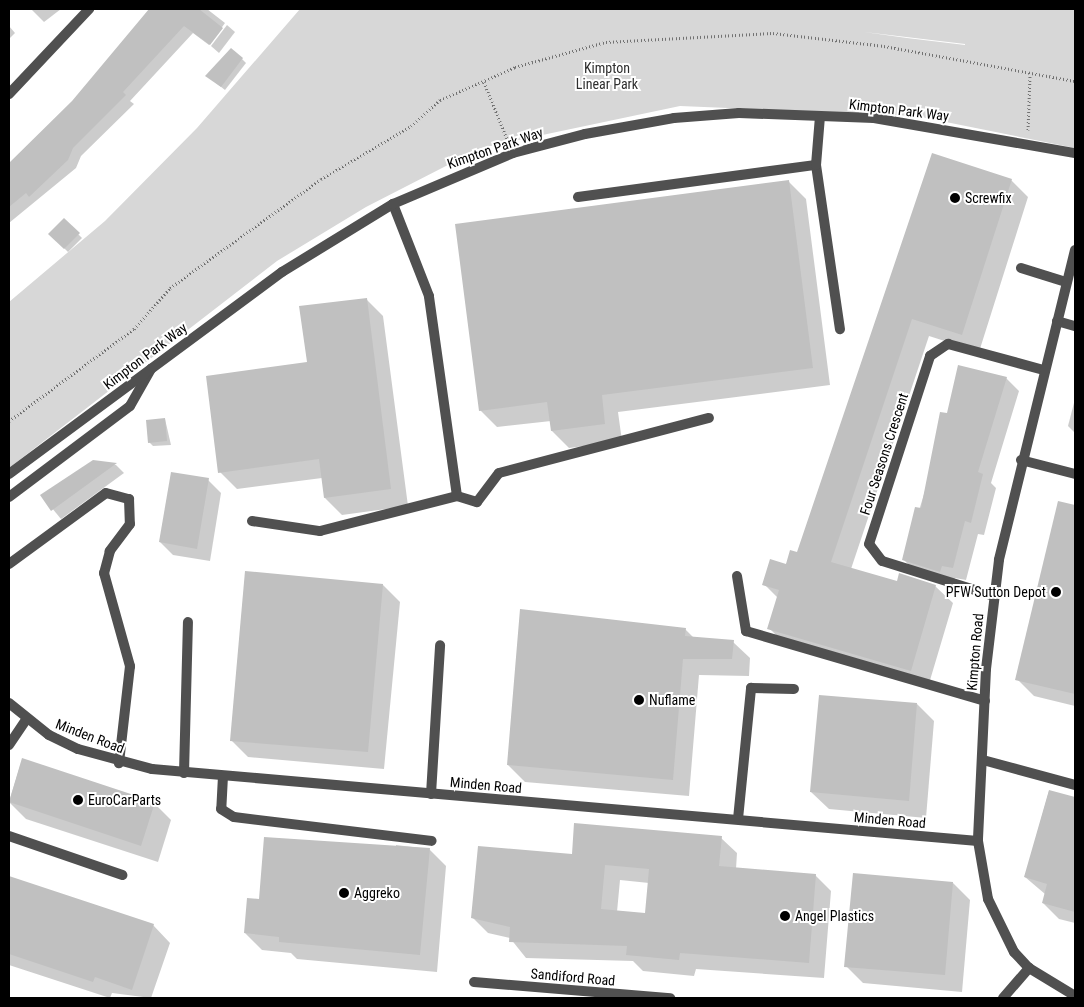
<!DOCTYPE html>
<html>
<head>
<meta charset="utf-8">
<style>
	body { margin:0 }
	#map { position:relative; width:1084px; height:1007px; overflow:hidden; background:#fff; font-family:"Roboto Condensed",sans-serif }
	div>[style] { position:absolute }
	.green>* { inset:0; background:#d7d7d7 }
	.shadow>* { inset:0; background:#0003 }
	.building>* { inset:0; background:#c0c0c0 }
	.path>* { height:3px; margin-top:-1.5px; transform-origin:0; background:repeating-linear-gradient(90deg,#727272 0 1px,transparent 0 3.5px) }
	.service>* { height:10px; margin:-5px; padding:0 5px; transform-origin:5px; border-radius:5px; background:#505050 }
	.minor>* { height:10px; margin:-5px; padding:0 5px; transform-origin:5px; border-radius:5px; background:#505050 }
	.dots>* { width:14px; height:14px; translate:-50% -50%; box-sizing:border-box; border:2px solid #fff; border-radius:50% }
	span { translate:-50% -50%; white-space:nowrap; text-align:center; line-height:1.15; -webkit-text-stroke:4px #fff; paint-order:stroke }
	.park-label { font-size:14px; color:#2e2e2e }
	.street-label { font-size:14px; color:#000 }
	.poi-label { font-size:14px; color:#000 }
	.left { translate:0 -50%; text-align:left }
	.right { translate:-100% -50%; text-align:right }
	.frame { position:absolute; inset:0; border:10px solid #000; pointer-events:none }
</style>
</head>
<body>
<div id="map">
	<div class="green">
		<div style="clip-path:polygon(evenodd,300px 9px,1075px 9px,1075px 148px,916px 116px,680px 106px,481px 148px,366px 207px,277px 261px,9px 468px,9px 302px,105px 221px,197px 128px,300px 9px,864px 32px,965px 44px,965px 45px,907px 38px,864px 32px)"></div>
	</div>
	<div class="shadow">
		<div style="clip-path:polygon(31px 9px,61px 9px,44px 22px)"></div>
		<div style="clip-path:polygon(152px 9px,207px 9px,225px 23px,209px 45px,193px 33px,130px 101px,134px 104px,81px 156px,76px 168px,9px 223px,9px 165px,73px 102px)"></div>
		<div style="clip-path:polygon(227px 25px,235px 32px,219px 53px,211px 46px)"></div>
		<div style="clip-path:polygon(9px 26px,15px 33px,9px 39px)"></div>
		<div style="clip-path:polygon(242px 59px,246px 63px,225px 90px,207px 76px)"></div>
		<div style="clip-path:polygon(933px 155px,1011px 180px,1028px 197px,979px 352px,929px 336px,851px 569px,898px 582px,935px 586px,953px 603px,928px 687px,786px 645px,769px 628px,778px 598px,764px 584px,798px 553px)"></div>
		<div style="clip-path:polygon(789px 182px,806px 199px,830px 385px,618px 412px,622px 441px,569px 448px,552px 431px,551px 421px,497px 427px,480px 410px)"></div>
		<div style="clip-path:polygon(64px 220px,82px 238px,68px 252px,50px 234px)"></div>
		<div style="clip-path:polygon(366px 299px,383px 316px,408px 506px,342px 515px,325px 498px,322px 478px,237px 489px,220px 472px)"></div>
		<div style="clip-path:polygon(1006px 378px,1019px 391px,991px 483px,996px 488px,984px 535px,978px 534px,966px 580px,955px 578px,953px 584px,917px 573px,904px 560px,948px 415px)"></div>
		<div style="clip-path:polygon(1075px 399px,1075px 433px,1068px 426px)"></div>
		<div style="clip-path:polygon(165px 419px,171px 445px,153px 446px,149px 442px)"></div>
		<div style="clip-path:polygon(94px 461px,116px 465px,124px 473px,61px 519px,42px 496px)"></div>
		<div style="clip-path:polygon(208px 480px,221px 493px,210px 561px,173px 555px,160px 542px)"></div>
		<div style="clip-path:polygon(1059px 502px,1075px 506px,1075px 706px,1034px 696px,1017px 679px)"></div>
		<div style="clip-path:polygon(383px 585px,400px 602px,384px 769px,248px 757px,231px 740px)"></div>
		<div style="clip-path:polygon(685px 629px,694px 638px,733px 642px,750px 658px,749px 676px,699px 675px,689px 796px,525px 782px,508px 765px)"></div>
		<div style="clip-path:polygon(917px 704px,934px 721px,926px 818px,829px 809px,811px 792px)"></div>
		<div style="clip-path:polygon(22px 760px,154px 803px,171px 820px,158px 862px,26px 819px,9px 802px)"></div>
		<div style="clip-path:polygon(1049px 791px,1075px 798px,1075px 923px,1059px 919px,1043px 903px,1045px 894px,1025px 877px)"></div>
		<div style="clip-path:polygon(evenodd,721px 838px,737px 853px,736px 869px,815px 875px,831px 891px,824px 978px,696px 969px,694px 976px,643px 971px,633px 961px,526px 958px,510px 938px,488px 933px,472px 917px,573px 855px,721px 838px,620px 880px,649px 883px,646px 914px,617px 912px,620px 880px)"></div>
		<div style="clip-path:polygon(396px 845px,429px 849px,446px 866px,437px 972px,297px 959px,291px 953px,262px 950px,245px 933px,260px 900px,396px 850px)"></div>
		<div style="clip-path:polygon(9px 877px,153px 925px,170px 943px,151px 998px,112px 993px,110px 998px,9px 965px)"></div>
		<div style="clip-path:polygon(953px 883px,970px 900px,962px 992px,863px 983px,846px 966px)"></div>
	</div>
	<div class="building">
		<div style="clip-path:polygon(149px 9px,199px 9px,223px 28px,210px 45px,184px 26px,123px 92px,126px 95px,73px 148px,68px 160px,29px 197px,26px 193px,9px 207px,9px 163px,72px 101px)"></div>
		<div style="clip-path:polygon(231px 48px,243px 58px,221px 87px,205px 76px)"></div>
		<div style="clip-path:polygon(932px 153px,1012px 179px,962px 335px,912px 319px,831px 562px,897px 581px,899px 573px,936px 585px,911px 671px,767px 629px,779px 590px,762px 585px,770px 559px,786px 564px,790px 550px,797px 552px)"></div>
		<div style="clip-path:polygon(789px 180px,813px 368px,602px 395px,605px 424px,551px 431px,547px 402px,479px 411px,455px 224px)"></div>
		<div style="clip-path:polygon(64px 218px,80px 233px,64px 249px,48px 234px)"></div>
		<div style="clip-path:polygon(367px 298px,391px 489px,324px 498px,319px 459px,218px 473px,206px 376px,307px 362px,299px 306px)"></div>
		<div style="clip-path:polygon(958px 365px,1007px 377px,978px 472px,983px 474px,971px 523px,965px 521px,953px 568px,942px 566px,940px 572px,902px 560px,915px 507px,921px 508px,940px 412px,947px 413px)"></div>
		<div style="clip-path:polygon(165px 418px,167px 441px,148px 443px,146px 420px)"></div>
		<div style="clip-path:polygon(93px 460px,117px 463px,51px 511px,40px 495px)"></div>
		<div style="clip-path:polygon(171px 472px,209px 478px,197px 549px,159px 542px)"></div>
		<div style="clip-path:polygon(1058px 501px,1075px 505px,1075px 694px,1015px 680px)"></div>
		<div style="clip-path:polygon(245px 571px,383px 584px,368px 752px,230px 741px)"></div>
		<div style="clip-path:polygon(520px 609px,686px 628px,685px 636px,734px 640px,732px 659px,683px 659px,673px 780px,507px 765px)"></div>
		<div style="clip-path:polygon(819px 695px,917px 703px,909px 801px,810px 792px)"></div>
		<div style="clip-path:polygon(22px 758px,155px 802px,141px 846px,9px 802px)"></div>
		<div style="clip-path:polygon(1049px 790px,1075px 797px,1075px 912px,1042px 903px,1047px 884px,1024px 877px)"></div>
		<div style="clip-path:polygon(evenodd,574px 823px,722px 836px,719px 866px,816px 874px,809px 963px,680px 953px,679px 960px,626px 955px,627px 946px,509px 942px,510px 927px,471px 918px,478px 846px,572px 854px,574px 823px,605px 865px,649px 869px,645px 913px,601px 909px,605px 865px)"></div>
		<div style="clip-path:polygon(264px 837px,430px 848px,420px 955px,279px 942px,279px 937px,244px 933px,247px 898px,259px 899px)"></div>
		<div style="clip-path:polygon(853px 873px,953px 882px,945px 975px,844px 967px)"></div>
		<div style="clip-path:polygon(9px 876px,154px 924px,132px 990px,95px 977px,93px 982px,9px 954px)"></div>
	</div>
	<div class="path">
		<div style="left:484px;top:82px;width:61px;rotate:68deg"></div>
		<div style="left:1028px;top:130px;width:55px;rotate:-87.9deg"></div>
		<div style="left:9px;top:421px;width:155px;rotate:-36.4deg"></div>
		<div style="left:134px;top:329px;width:55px;rotate:-48.7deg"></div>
		<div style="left:170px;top:288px;width:186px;rotate:-35.8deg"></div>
		<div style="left:321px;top:179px;width:104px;rotate:-30.5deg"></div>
		<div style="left:411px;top:126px;width:39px;rotate:-42deg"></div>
		<div style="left:440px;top:100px;width:82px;rotate:-23.7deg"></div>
		<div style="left:515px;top:67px;width:94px;rotate:-15.4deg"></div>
		<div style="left:606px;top:42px;width:167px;rotate:-3.1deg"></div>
		<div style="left:773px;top:33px;width:112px;rotate:6.7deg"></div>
		<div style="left:884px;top:46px;width:194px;rotate:10.4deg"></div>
	</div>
	<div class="service">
		<div style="left:816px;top:165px;width:166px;rotate:81.7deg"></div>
		<div style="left:578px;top:197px;width:240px;rotate:-7.7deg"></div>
		<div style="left:816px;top:165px;width:49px;rotate:-85.3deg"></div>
		<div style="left:1021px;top:268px;width:47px;rotate:17.3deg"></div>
		<div style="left:1057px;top:321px;width:19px;rotate:16deg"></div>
		<div style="left:1021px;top:460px;width:56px;rotate:14.5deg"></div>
		<div style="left:457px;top:496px;width:21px;rotate:17deg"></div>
		<div style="left:477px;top:502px;width:36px;rotate:-53deg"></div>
		<div style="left:499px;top:473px;width:217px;rotate:-14.7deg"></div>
		<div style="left:9px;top:497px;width:151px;rotate:-36.9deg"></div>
		<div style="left:130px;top:406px;width:43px;rotate:-60.4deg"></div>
		<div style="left:252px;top:521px;width:69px;rotate:8.4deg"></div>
		<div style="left:320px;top:531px;width:141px;rotate:-14.3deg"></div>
		<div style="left:457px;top:496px;width:202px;rotate:-98deg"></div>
		<div style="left:429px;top:296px;width:99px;rotate:-111.4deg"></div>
		<div style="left:9px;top:564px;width:120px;rotate:-36.2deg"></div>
		<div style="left:106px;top:493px;width:24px;rotate:15deg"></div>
		<div style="left:129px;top:499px;width:25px;rotate:88deg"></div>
		<div style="left:130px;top:524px;width:34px;rotate:127deg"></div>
		<div style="left:110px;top:551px;width:23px;rotate:105deg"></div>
		<div style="left:104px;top:573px;width:97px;rotate:74.4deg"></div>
		<div style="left:130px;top:666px;width:98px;rotate:96.5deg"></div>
		<div style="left:737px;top:576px;width:56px;rotate:80.7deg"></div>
		<div style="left:746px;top:631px;width:249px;rotate:16.3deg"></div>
		<div style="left:994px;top:596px;width:117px;rotate:-162.6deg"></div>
		<div style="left:882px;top:561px;width:21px;rotate:-127deg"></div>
		<div style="left:869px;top:544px;width:198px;rotate:-72deg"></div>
		<div style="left:930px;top:356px;width:22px;rotate:-34deg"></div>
		<div style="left:948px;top:344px;width:99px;rotate:15.2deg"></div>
		<div style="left:9px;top:745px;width:30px;rotate:-56deg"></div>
		<div style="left:983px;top:760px;width:95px;rotate:15.2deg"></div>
		<div style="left:184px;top:773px;width:151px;rotate:-88.5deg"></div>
		<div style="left:223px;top:776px;width:33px;rotate:93deg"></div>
		<div style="left:221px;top:809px;width:15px;rotate:32deg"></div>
		<div style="left:234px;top:817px;width:199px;rotate:6.9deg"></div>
		<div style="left:431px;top:794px;width:149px;rotate:-86.5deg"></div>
		<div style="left:738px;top:819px;width:132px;rotate:-84.3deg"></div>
		<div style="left:751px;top:688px;width:43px;rotate:1.3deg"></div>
		<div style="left:9px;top:836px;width:120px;rotate:19deg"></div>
	</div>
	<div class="minor">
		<div style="left:9px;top:94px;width:117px;rotate:-46.7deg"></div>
		<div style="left:1075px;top:250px;width:319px;rotate:103.8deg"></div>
		<div style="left:999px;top:560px;width:110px;rotate:96.8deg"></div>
		<div style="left:986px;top:669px;width:172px;rotate:92.7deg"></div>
		<div style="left:978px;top:841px;width:59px;rotate:80.2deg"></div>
		<div style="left:988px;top:899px;width:59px;rotate:63.9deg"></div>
		<div style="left:1014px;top:952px;width:22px;rotate:47deg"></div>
		<div style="left:1029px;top:968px;width:54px;rotate:31.3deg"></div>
		<div style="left:9px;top:474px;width:340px;rotate:-36.5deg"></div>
		<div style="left:282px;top:272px;width:130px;rotate:-31.5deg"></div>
		<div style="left:393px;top:204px;width:130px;rotate:-23deg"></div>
		<div style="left:513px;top:153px;width:74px;rotate:-14.8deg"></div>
		<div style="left:585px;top:134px;width:90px;rotate:-10.2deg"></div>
		<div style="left:674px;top:118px;width:65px;rotate:-4.4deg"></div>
		<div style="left:739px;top:113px;width:135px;rotate:2.1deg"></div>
		<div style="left:874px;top:118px;width:204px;rotate:9.9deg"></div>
		<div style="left:9px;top:703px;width:51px;rotate:38.7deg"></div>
		<div style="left:49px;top:735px;width:32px;rotate:26deg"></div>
		<div style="left:78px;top:749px;width:77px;rotate:15.1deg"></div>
		<div style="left:152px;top:769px;width:829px;rotate:4.98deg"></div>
		<div style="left:474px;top:982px;width:197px;rotate:4.7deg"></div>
		<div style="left:1003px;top:998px;width:40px;rotate:-49deg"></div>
	</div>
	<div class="dots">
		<div style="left:955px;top:198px;background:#000"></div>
		<div style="left:1056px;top:592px;background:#000"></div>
		<div style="left:639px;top:700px;background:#000"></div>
		<div style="left:78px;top:800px;background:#000"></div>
		<div style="left:344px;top:893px;background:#000"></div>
		<div style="left:785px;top:916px;background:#000"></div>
	</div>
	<div class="park-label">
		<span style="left:607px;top:76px">Kimpton<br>Linear Park</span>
	</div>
	<div class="street-label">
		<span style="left:899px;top:110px;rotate:7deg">Kimpton Park Way</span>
		<span style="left:495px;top:148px;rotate:-19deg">Kimpton Park Way</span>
		<span style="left:145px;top:356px;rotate:-37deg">Kimpton Park Way</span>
		<span style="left:884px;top:454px;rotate:-72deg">Four Seasons Crescent</span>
		<span style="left:975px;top:652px;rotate:-85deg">Kimpton Road</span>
		<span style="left:90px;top:736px;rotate:21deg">Minden Road</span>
		<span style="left:486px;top:785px;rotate:5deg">Minden Road</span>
		<span style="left:890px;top:820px;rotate:5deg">Minden Road</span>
		<span style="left:573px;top:977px;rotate:5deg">Sandiford Road</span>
	</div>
	<div class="poi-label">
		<span class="left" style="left:965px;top:198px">Screwfix</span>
		<span class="right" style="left:1046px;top:592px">PFW Sutton Depot</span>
		<span class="left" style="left:649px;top:700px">Nuflame</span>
		<span class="left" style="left:88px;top:800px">EuroCarParts</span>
		<span class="left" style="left:354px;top:893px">Aggreko</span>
		<span class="left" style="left:795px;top:916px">Angel Plastics</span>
	</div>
	<div class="frame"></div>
</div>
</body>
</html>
